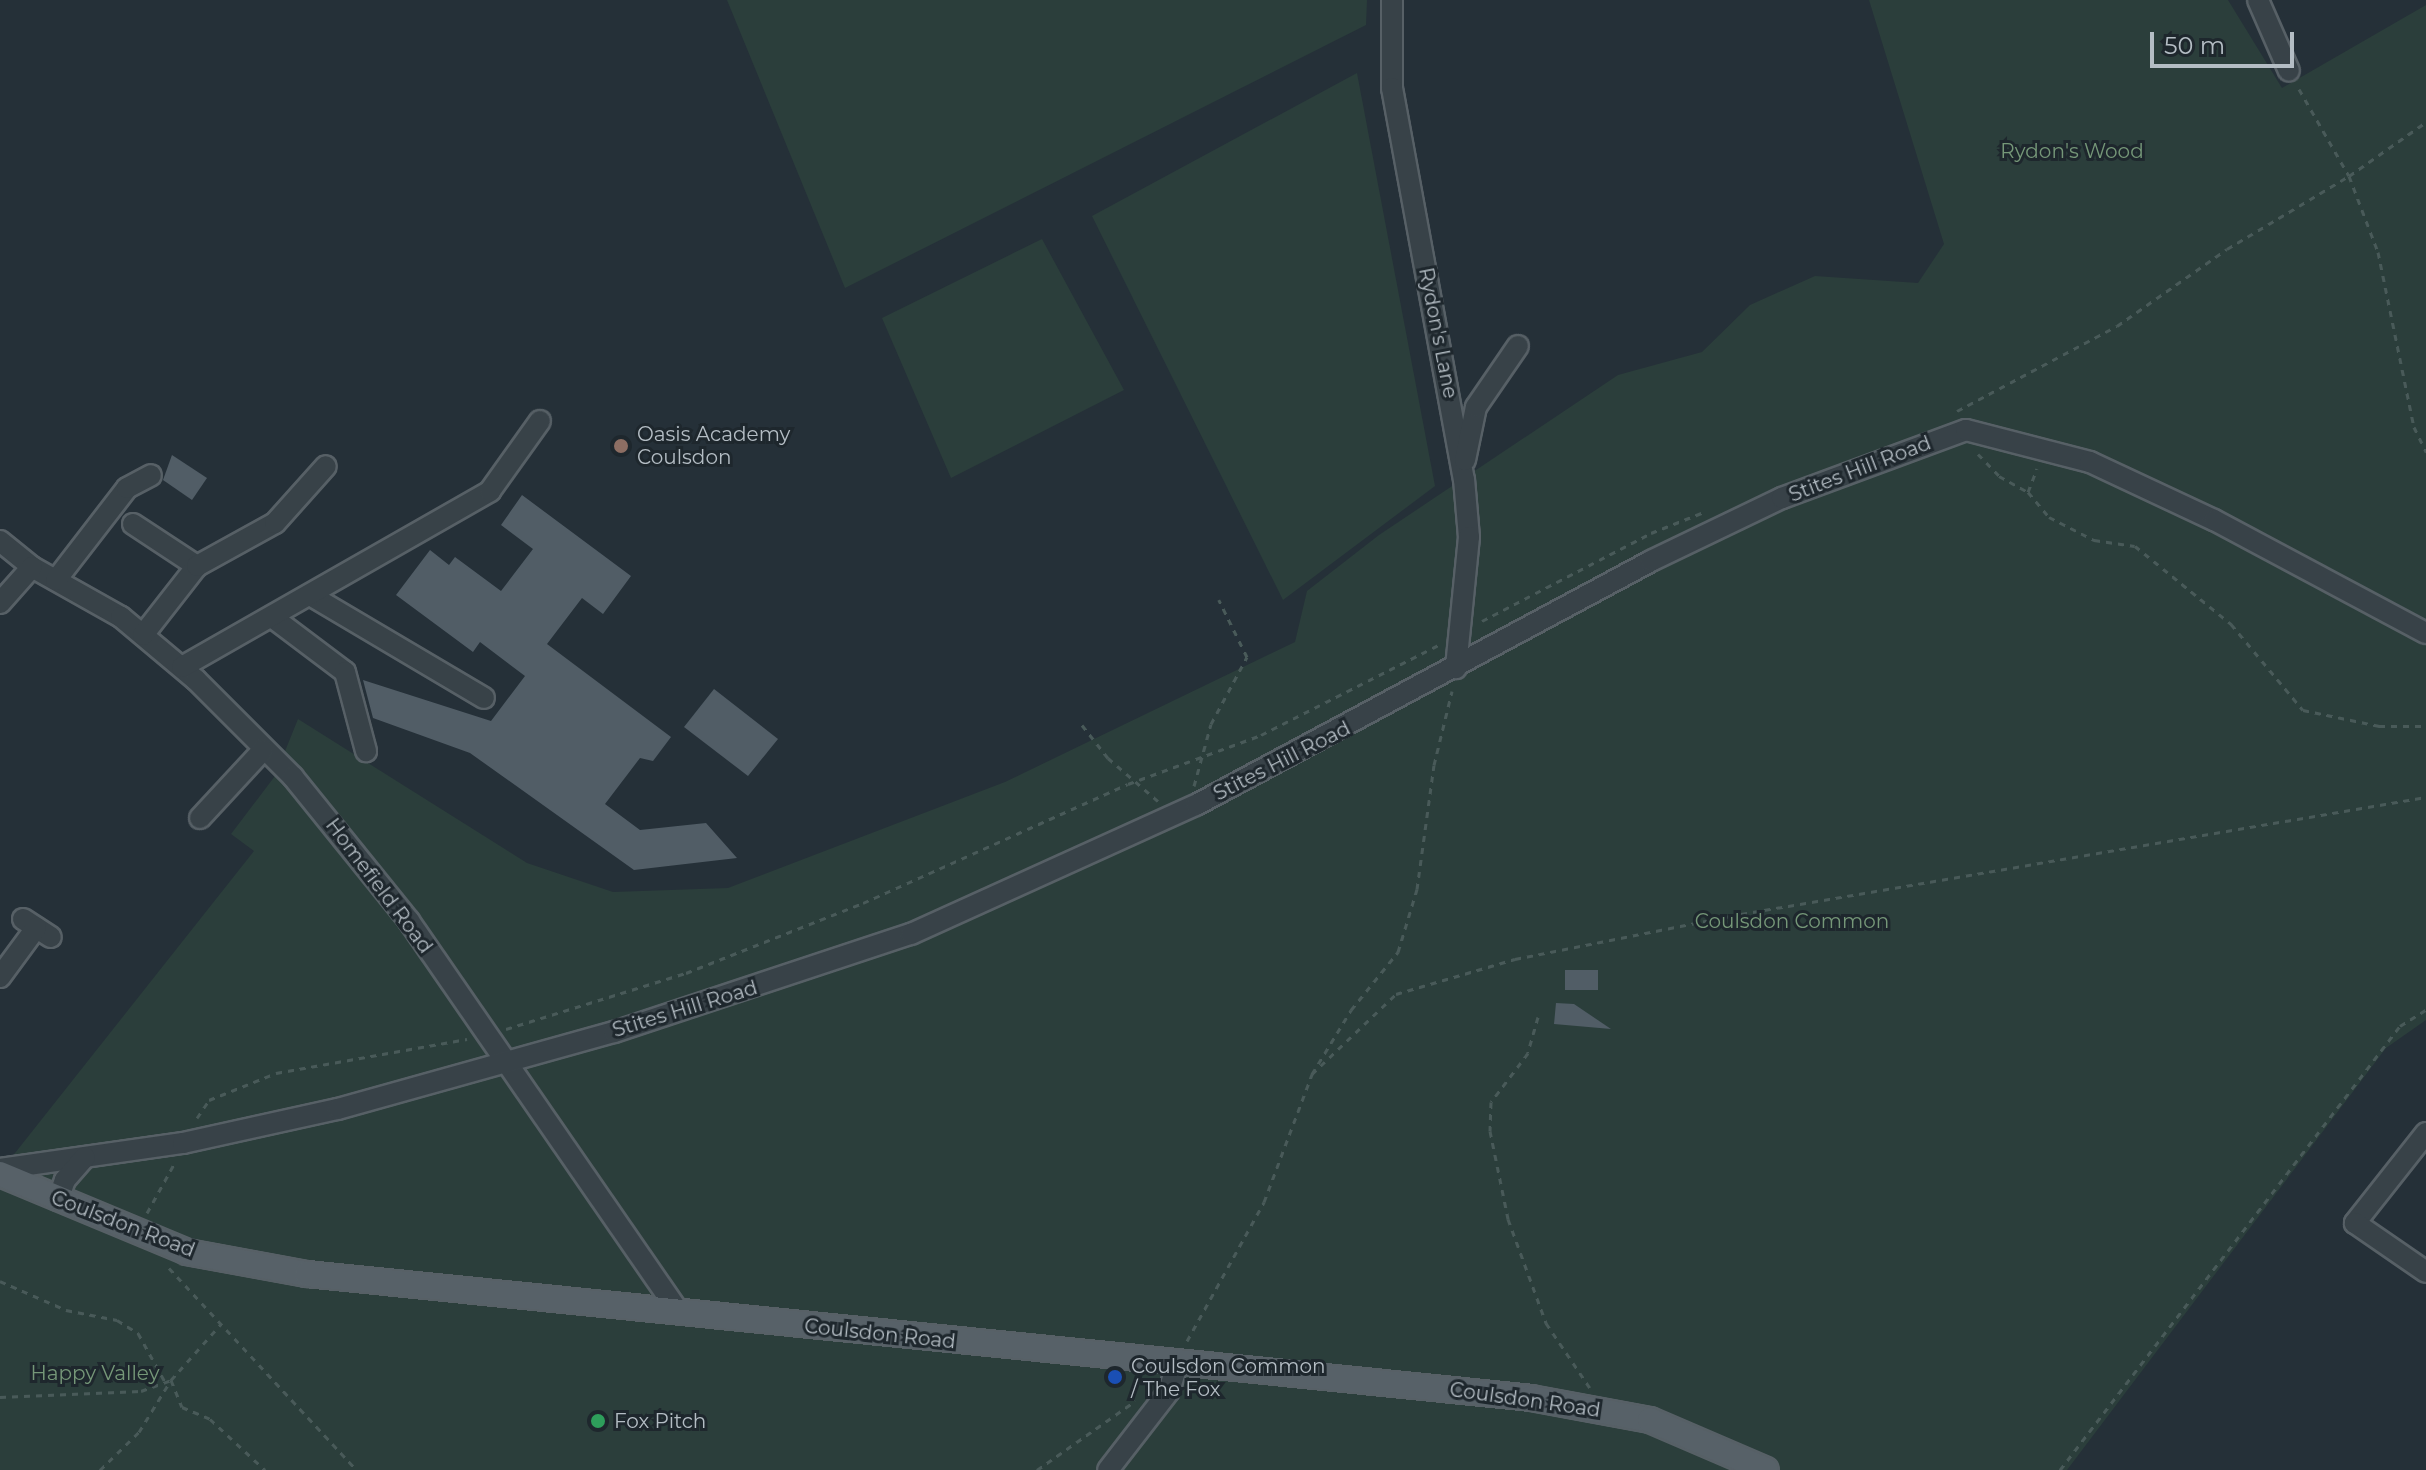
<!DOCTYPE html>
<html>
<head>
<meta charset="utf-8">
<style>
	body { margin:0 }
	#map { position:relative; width:2426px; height:1470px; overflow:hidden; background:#253038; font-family:Montserrat,sans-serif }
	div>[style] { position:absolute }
	.green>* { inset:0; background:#2b3e3b }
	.building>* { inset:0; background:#515d66 }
	.path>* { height:3px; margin-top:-1.5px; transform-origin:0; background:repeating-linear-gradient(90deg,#495a59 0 6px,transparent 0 12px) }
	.roads { filter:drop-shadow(2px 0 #576066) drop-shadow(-2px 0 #576066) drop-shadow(0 2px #576066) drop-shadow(0 -2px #576066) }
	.minor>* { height:20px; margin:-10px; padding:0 10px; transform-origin:10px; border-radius:10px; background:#384248 }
	.major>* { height:24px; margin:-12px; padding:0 12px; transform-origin:12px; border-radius:12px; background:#576168 }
	.dots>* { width:22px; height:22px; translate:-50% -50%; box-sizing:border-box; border:4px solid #1e272d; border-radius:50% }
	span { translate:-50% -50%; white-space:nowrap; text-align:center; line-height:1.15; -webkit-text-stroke:6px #1e272d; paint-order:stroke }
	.park-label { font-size:20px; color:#759778 }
	.street-label { font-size:20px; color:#b4bdc4 }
	.poi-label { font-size:20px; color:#b4bdc4 }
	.left { translate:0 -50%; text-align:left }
	.scale { position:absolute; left:2150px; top:32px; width:144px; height:36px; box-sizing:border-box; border:4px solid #b4bdc4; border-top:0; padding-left:10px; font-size:24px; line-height:28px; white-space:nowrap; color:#b4bdc4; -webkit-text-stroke:6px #1e272d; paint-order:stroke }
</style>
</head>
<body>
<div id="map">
	<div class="green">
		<div style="clip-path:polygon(727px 0,1367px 0,1366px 25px,845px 288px)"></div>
		<div style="clip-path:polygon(1869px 0,2228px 0,2282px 88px,2426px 5px,2426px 1020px,2386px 1048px,2067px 1470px,0 1470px,0 1172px,254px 851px,231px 834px,275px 776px,298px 719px,527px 863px,613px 892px,728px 888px,1005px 782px,1295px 642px,1307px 591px,1379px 535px,1618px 375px,1702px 352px,1750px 305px,1815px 276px,1918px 283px,1944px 244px)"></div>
		<div style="clip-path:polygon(1357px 73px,1435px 486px,1283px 600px,1092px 216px)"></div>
		<div style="clip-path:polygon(1042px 239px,1124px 390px,951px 478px,882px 318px)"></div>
	</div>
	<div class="building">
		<div style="clip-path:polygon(172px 455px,207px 478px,192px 500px,163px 480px)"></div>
		<div style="clip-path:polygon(522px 495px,631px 576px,603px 614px,582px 598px,547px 644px,671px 737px,653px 761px,640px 758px,605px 804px,640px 830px,706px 823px,737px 858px,634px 870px,470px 753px,373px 718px,363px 680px,491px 721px,525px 676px,480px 642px,473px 652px,396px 595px,430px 550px,449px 565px,455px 557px,501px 591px,533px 549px,501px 525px)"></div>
		<div style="clip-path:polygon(714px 689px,778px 739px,748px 776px,684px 727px)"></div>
		<div style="clip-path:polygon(1565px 970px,1598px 970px,1598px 990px,1565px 990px)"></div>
		<div style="clip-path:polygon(1556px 1003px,1574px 1004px,1611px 1029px,1554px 1024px)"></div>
	</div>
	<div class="path">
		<div style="left:2299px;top:89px;width:100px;rotate:60.1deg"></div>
		<div style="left:2349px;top:176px;width:81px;rotate:69.1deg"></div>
		<div style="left:2378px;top:252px;width:179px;rotate:78.4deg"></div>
		<div style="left:2414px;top:427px;width:28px;rotate:64deg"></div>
		<div style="left:1957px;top:411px;width:181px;rotate:-28deg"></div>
		<div style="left:2117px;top:326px;width:134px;rotate:-35deg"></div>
		<div style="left:2227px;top:249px;width:142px;rotate:-30.9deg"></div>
		<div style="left:2349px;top:176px;width:94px;rotate:-35deg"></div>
		<div style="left:1978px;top:454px;width:30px;rotate:46deg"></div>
		<div style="left:1999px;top:476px;width:33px;rotate:29deg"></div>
		<div style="left:2028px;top:492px;width:33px;rotate:50deg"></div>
		<div style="left:2049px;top:517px;width:51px;rotate:27.1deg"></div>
		<div style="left:2094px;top:540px;width:41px;rotate:8.3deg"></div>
		<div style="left:2135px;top:546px;width:124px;rotate:39.1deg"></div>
		<div style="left:2231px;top:624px;width:112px;rotate:50.1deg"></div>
		<div style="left:2303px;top:710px;width:78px;rotate:11.9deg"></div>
		<div style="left:2379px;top:726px;width:47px"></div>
		<div style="left:2028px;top:492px;width:25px;rotate:-69deg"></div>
		<div style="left:1482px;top:621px;width:191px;rotate:-27.5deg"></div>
		<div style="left:1651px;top:533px;width:57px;rotate:-21.6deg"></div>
		<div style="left:1082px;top:725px;width:42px;rotate:51.8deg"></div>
		<div style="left:1108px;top:758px;width:66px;rotate:40.7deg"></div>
		<div style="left:1194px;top:786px;width:64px;rotate:-74.7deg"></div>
		<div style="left:1211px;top:724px;width:76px;rotate:-61.8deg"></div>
		<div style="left:1247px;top:657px;width:64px;rotate:-116.2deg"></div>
		<div style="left:1538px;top:1017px;width:37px;rotate:106deg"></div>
		<div style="left:1528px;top:1053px;width:61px;rotate:127.1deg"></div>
		<div style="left:1491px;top:1102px;width:29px;rotate:92deg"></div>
		<div style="left:1490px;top:1131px;width:90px;rotate:78.4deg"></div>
		<div style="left:1508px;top:1219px;width:111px;rotate:69.9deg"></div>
		<div style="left:1546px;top:1323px;width:78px;rotate:55.9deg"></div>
		<div style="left:506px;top:1029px;width:189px;rotate:-17.3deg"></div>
		<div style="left:686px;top:973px;width:190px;rotate:-21.6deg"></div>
		<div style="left:863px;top:903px;width:290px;rotate:-24.2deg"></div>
		<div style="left:1128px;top:784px;width:142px;rotate:-20.2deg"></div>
		<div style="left:1261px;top:735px;width:201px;rotate:-26.9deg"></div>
		<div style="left:1312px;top:1074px;width:116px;rotate:-43.6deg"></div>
		<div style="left:1396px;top:994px;width:124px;rotate:-16.4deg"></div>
		<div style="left:1515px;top:959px;width:230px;rotate:-11.3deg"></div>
		<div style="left:1741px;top:914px;width:695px;rotate:-9.69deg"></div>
		<div style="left:197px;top:1118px;width:22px;rotate:-56deg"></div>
		<div style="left:209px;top:1100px;width:72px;rotate:-21.9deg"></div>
		<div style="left:276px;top:1073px;width:194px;rotate:-10.1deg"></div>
		<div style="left:147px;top:1213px;width:56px;rotate:-61.1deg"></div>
		<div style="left:169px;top:1268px;width:276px;rotate:47.1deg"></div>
		<div style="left:0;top:1281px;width:72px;rotate:23.7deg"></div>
		<div style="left:66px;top:1310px;width:52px;rotate:11.1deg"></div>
		<div style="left:117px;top:1320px;width:25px;rotate:32deg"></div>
		<div style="left:138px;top:1333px;width:56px;rotate:61.1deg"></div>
		<div style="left:1187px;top:1341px;width:159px;rotate:-61deg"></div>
		<div style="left:1264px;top:1202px;width:137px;rotate:-69.4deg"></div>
		<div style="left:1312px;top:1074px;width:75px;rotate:-58.6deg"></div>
		<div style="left:1351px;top:1010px;width:75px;rotate:-51deg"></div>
		<div style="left:1398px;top:952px;width:66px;rotate:-73.2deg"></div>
		<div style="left:1417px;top:889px;width:125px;rotate:-82.2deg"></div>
		<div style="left:1434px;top:765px;width:76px;rotate:-76.3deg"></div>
		<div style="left:0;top:1397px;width:141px;rotate:-2.4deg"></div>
		<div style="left:141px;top:1391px;width:32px;rotate:-20deg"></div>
		<div style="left:171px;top:1380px;width:29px;rotate:68deg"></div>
		<div style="left:182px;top:1407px;width:30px;rotate:23deg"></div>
		<div style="left:210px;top:1419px;width:75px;rotate:42.8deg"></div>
		<div style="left:100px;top:1470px;width:54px;rotate:-44.3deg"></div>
		<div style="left:139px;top:1432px;width:61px;rotate:-58.4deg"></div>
		<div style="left:171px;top:1380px;width:75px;rotate:-48.2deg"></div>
		<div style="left:1037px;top:1470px;width:120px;rotate:-35.1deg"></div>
		<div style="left:2060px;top:1470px;width:559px;rotate:-52.56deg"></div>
		<div style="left:2400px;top:1026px;width:31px;rotate:-32deg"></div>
	</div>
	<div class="roads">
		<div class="minor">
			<div style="left:1392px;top:0;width:88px;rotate:90deg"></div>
			<div style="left:1392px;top:88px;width:398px;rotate:79.6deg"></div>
			<div style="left:1464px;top:479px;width:58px;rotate:85.1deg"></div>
			<div style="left:1469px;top:537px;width:132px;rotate:95.7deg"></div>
			<div style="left:2258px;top:0;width:77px;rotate:66.4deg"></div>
			<div style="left:1465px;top:460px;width:54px;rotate:-78.3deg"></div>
			<div style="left:1476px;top:407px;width:74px;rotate:-55.5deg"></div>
			<div style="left:133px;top:524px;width:77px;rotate:33.3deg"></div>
			<div style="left:0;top:541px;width:41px;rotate:39.1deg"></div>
			<div style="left:32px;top:567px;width:102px;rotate:29.3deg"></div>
			<div style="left:121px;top:617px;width:98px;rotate:40deg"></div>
			<div style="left:196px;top:680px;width:137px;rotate:45deg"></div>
			<div style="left:293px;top:777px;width:185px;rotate:51.1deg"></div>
			<div style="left:409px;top:921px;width:472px;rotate:55.4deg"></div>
			<div style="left:56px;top:580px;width:116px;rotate:-52.3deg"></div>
			<div style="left:127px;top:488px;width:27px;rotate:-28deg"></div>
			<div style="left:310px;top:595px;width:202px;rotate:30.6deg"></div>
			<div style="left:0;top:603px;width:48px;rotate:-48.4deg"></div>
			<div style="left:272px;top:617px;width:91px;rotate:37deg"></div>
			<div style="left:345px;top:672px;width:82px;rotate:75.1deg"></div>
			<div style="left:143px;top:635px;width:88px;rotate:-52deg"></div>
			<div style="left:197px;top:566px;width:89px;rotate:-28.9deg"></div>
			<div style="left:275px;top:523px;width:76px;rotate:-48.2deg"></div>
			<div style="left:182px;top:667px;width:355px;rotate:-29.7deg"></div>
			<div style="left:490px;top:491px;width:86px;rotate:-54.5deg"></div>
			<div style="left:200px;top:818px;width:93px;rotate:-47.2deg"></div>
			<div style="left:23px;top:919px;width:33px;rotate:33deg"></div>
			<div style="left:0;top:977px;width:61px;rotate:-53.7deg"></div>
			<div style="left:2426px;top:1133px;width:115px;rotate:128.3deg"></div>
			<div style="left:2355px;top:1223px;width:86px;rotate:34.6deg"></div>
			<div style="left:0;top:1169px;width:185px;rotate:-8.1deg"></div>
			<div style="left:183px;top:1143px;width:159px;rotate:-12.4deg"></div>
			<div style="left:338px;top:1109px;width:287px;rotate:-15.6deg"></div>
			<div style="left:614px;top:1032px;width:313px;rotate:-18.3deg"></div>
			<div style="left:911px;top:934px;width:313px;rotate:-24.4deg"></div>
			<div style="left:1196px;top:805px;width:516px;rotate:-28.2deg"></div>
			<div style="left:1651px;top:561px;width:145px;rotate:-25.7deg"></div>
			<div style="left:1782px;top:498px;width:196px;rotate:-20.3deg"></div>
			<div style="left:1966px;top:430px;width:128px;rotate:14.5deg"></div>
			<div style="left:2090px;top:462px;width:137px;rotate:25.1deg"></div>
			<div style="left:2214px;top:520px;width:240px;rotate:28.1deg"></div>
			<div style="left:58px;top:1200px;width:21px;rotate:-71deg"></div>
			<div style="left:65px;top:1180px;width:30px;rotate:-49deg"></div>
			<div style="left:1108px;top:1470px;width:100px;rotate:-52.3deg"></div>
			<div style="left:1169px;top:1391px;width:28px;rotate:-73deg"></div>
		</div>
		<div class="major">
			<div style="left:0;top:1174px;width:203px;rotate:22.6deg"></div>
			<div style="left:187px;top:1252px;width:122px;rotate:10.4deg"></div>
			<div style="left:307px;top:1274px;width:1230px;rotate:5.78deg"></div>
			<div style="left:1531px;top:1398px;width:121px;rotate:10.5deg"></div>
			<div style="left:1650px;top:1420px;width:126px;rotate:23.3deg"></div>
		</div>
	</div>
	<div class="dots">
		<div style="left:621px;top:446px;background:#8d6e63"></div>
		<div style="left:1115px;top:1377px;background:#1a4fb4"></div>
		<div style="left:598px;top:1421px;background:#2e9e5b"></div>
	</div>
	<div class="park-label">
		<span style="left:2072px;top:151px">Rydon's Wood</span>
		<span style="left:1792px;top:921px">Coulsdon Common</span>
		<span style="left:95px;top:1373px">Happy Valley</span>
	</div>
	<div class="street-label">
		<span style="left:1438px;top:333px;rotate:79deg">Rydon's Lane</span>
		<span style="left:1860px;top:469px;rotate:-21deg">Stites Hill Road</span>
		<span style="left:1282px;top:761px;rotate:-27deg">Stites Hill Road</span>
		<span style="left:379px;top:886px;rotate:53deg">Homefield Road</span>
		<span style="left:685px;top:1009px;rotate:-17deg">Stites Hill Road</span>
		<span style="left:123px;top:1224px;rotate:21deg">Coulsdon Road</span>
		<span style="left:880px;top:1334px;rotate:6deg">Coulsdon Road</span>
		<span style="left:1525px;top:1400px;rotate:8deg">Coulsdon Road</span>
	</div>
	<div class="poi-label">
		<span class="left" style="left:637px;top:446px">Oasis Academy<br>Coulsdon</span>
		<span class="left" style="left:1131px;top:1378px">Coulsdon Common<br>/ The Fox</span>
		<span class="left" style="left:614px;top:1421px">Fox Pitch</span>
	</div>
	<div class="scale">50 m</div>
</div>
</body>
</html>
